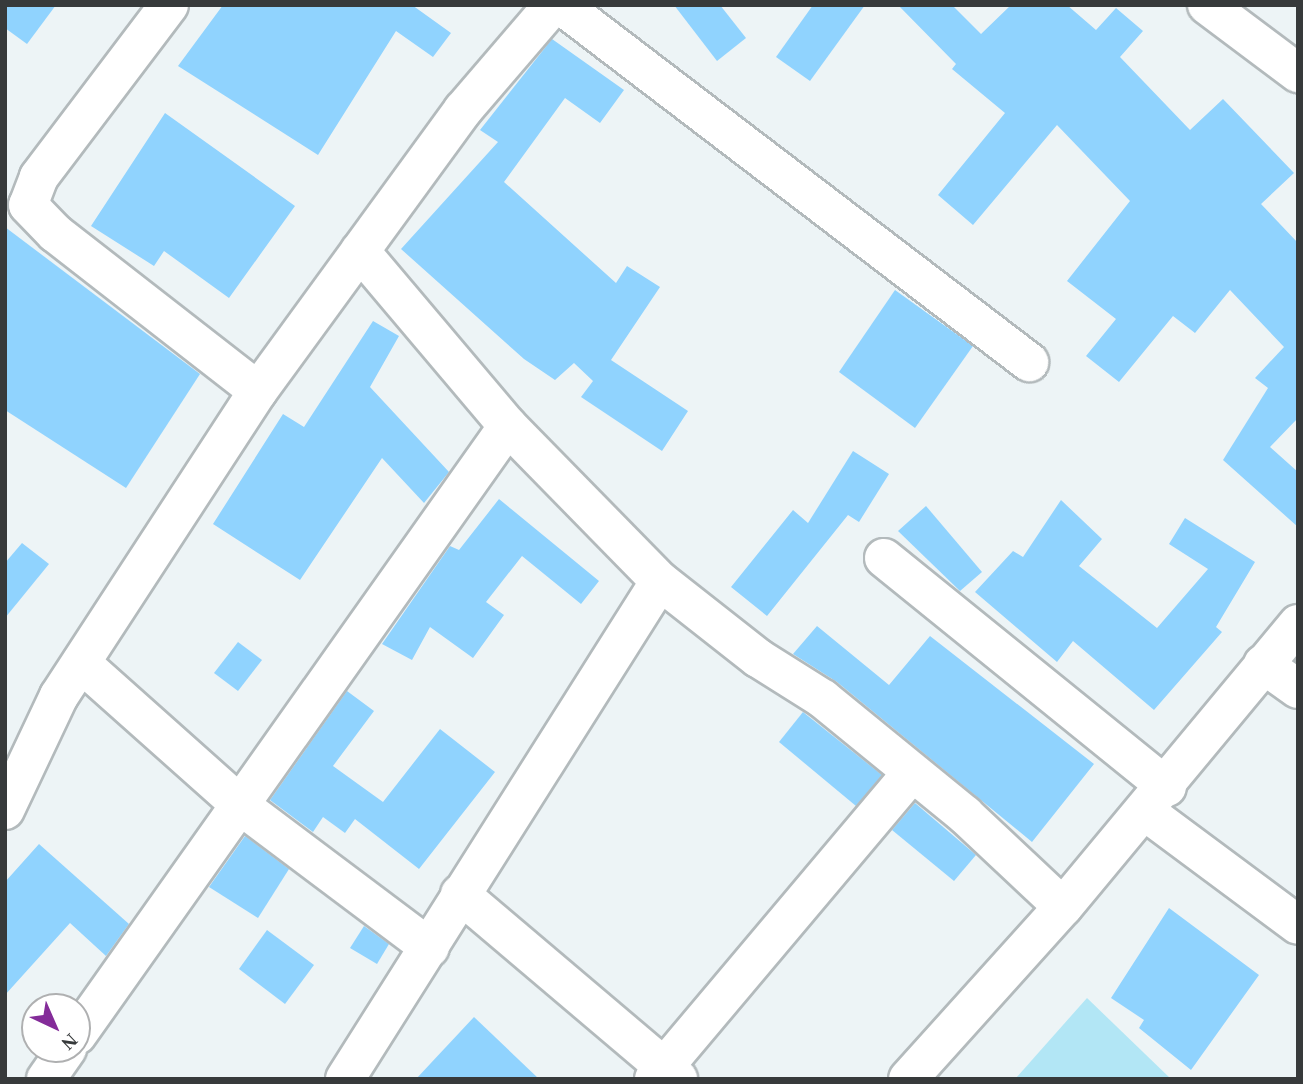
<!DOCTYPE html>
<html>
<head>
<meta charset="utf-8">
<style>
	body { margin:0 }
	#map { position:relative; width:1303px; height:1084px; overflow:hidden; background:#edf4f6; font-family:Georgia,serif }
	div>[style] { position:absolute }
	.green>* { inset:0; background:#b2e6f5 }
	.building>* { inset:0; background:#90d3fe }
	.roads { filter:drop-shadow(2px 0 #b3babc) drop-shadow(-2px 0 #b3babc) drop-shadow(0 2px #b3babc) drop-shadow(0 -2px #b3babc) }
	.minor>* { height:38px; margin:-19px; padding:0 19px; transform-origin:19px; border-radius:19px; background:#fff }
	span { translate:-50% -50%; white-space:nowrap; text-align:center; line-height:1.15; -webkit-text-stroke:7px #fff; paint-order:stroke }
	.frame { position:absolute; inset:0; border:7px solid #373a3b; pointer-events:none }
	.north { position:absolute; left:21px; top:993px; width:70px; height:70px; box-sizing:border-box; background:#fff; border:2px solid #afb0b1; border-radius:50%; rotate:136deg; font-size:19px; font-weight:700; line-height:28px; text-align:center; color:#373a3b }
	.north::after { content:''; display:block; margin:auto; width:24px; height:32px; background:#842c99; clip-path:polygon(50% 0,100% 100%,50% 72%,0 100%) }
</style>
</head>
<body>
<div id="map">
	<div class="green">
		<div style="clip-path:polygon(1087px 998px,1171px 1079px,1015px 1079px)"></div>
	</div>
	<div class="building">
		<div style="clip-path:polygon(5px 5px,56px 5px,27px 44px,5px 28px)"></div>
		<div style="clip-path:polygon(223px 5px,412px 5px,451px 33px,433px 57px,396px 31px,318px 155px,178px 66px)"></div>
		<div style="clip-path:polygon(674px 5px,720px 5px,746px 38px,717px 61px)"></div>
		<div style="clip-path:polygon(813px 5px,865px 5px,810px 81px,776px 57px)"></div>
		<div style="clip-path:polygon(898px 5px,952px 5px,981px 34px,1011px 5px,1067px 5px,1096px 30px,1116px 8px,1143px 31px,1120px 57px,1190px 130px,1223px 99px,1294px 173px,1261px 204px,1298px 243px,1298px 418px,1270px 447px,1298px 472px,1298px 527px,1223px 460px,1268px 388px,1255px 378px,1284px 347px,1230px 290px,1195px 333px,1173px 316px,1119px 382px,1086px 356px,1116px 319px,1067px 281px,1130px 201px,1057px 125px,973px 225px,938px 195px,1005px 113px,952px 69px,956px 64px)"></div>
		<div style="clip-path:polygon(552px 39px,624px 90px,600px 123px,565px 98px,504px 182px,616px 283px,627px 266px,660px 287px,611px 360px,688px 411px,662px 451px,581px 397px,593px 381px,574px 363px,555px 380px,524px 359px,401px 249px,498px 142px,480px 130px)"></div>
		<div style="clip-path:polygon(165px 113px,295px 206px,229px 298px,164px 251px,154px 266px,91px 226px)"></div>
		<div style="clip-path:polygon(5px 227px,200px 374px,126px 488px,5px 410px)"></div>
		<div style="clip-path:polygon(895px 290px,973px 346px,915px 428px,839px 372px)"></div>
		<div style="clip-path:polygon(373px 321px,399px 336px,370px 387px,449px 472px,424px 503px,382px 458px,300px 580px,213px 524px,283px 414px,304px 427px)"></div>
		<div style="clip-path:polygon(853px 451px,889px 474px,859px 522px,848px 515px,767px 616px,731px 587px,793px 510px,808px 523px)"></div>
		<div style="clip-path:polygon(499px 499px,599px 581px,581px 604px,522px 556px,486px 602px,504px 615px,473px 658px,430px 627px,412px 660px,382px 644px,450px 546px,459px 550px)"></div>
		<div style="clip-path:polygon(1061px 500px,1102px 539px,1079px 566px,1157px 628px,1208px 569px,1169px 544px,1185px 518px,1255px 562px,1216px 627px,1222px 632px,1154px 710px,1073px 641px,1057px 662px,975px 592px,1013px 551px,1023px 557px)"></div>
		<div style="clip-path:polygon(926px 506px,982px 572px,960px 591px,898px 531px)"></div>
		<div style="clip-path:polygon(22px 543px,49px 564px,5px 618px,5px 563px)"></div>
		<div style="clip-path:polygon(817px 626px,889px 685px,930px 636px,1094px 764px,1032px 842px,837px 682px,793px 654px)"></div>
		<div style="clip-path:polygon(238px 642px,262px 660px,238px 691px,214px 673px)"></div>
		<div style="clip-path:polygon(347px 691px,374px 711px,333px 766px,383px 802px,440px 729px,495px 772px,419px 869px,355px 819px,345px 833px,323px 817px,313px 832px,270px 800px)"></div>
		<div style="clip-path:polygon(803px 712px,882px 775px,856px 806px,779px 742px)"></div>
		<div style="clip-path:polygon(915px 803px,976px 855px,954px 881px,892px 830px)"></div>
		<div style="clip-path:polygon(245px 836px,289px 869px,258px 918px,209px 887px)"></div>
		<div style="clip-path:polygon(39px 844px,129px 924px,106px 956px,70px 923px,5px 995px,5px 882px)"></div>
		<div style="clip-path:polygon(1169px 908px,1259px 975px,1191px 1070px,1139px 1028px,1144px 1020px,1111px 998px)"></div>
		<div style="clip-path:polygon(364px 926px,389px 944px,377px 964px,350px 948px)"></div>
		<div style="clip-path:polygon(267px 930px,314px 965px,285px 1004px,239px 969px)"></div>
		<div style="clip-path:polygon(474px 1017px,539px 1079px,416px 1079px)"></div>
	</div>
	<div class="roads">
		<div class="minor">
			<div style="left:169px;top:5px;width:216px;rotate:127.1deg"></div>
			<div style="left:39px;top:177px;width:30px;rotate:111deg"></div>
			<div style="left:28px;top:205px;width:39px;rotate:46deg"></div>
			<div style="left:55px;top:233px;width:257px;rotate:37.9deg"></div>
			<div style="left:561px;top:5px;width:589px;rotate:37.34deg"></div>
			<div style="left:1207px;top:5px;width:114px;rotate:36.8deg"></div>
			<div style="left:360px;top:251px;width:229px;rotate:49.8deg"></div>
			<div style="left:508px;top:426px;width:217px;rotate:45.6deg"></div>
			<div style="left:660px;top:581px;width:125px;rotate:38.2deg"></div>
			<div style="left:758px;top:658px;width:77px;rotate:32.2deg"></div>
			<div style="left:823px;top:699px;width:183px;rotate:39.2deg"></div>
			<div style="left:965px;top:815px;width:134px;rotate:43.2deg"></div>
			<div style="left:1063px;top:907px;width:368px;rotate:-50.3deg"></div>
			<div style="left:884px;top:558px;width:364px;rotate:39deg"></div>
			<div style="left:81px;top:663px;width:220px;rotate:41.7deg"></div>
			<div style="left:245px;top:809px;width:231px;rotate:36.9deg"></div>
			<div style="left:1263px;top:664px;width:43px;rotate:35.5deg"></div>
			<div style="left:5px;top:810px;width:126px;rotate:-64.7deg"></div>
			<div style="left:59px;top:696px;width:364px;rotate:-56.9deg"></div>
			<div style="left:258px;top:391px;width:348px;rotate:-53.9deg"></div>
			<div style="left:463px;top:110px;width:138px;rotate:-49.4deg"></div>
			<div style="left:1146px;top:812px;width:189px;rotate:36.6deg"></div>
			<div style="left:460px;top:894px;width:286px;rotate:40.3deg"></div>
			<div style="left:77px;top:1035px;width:746px;rotate:-54.71deg"></div>
			<div style="left:46px;top:1079px;width:37px;rotate:-55deg"></div>
			<div style="left:345px;top:1079px;width:589px;rotate:-57.69deg"></div>
			<div style="left:654px;top:1079px;width:400px;rotate:-49.9deg"></div>
			<div style="left:908px;top:1079px;width:232px;rotate:-48deg"></div>
		</div>
	</div>
	<div class="frame"></div>
	<div class="north">N</div>
</div>
</body>
</html>
